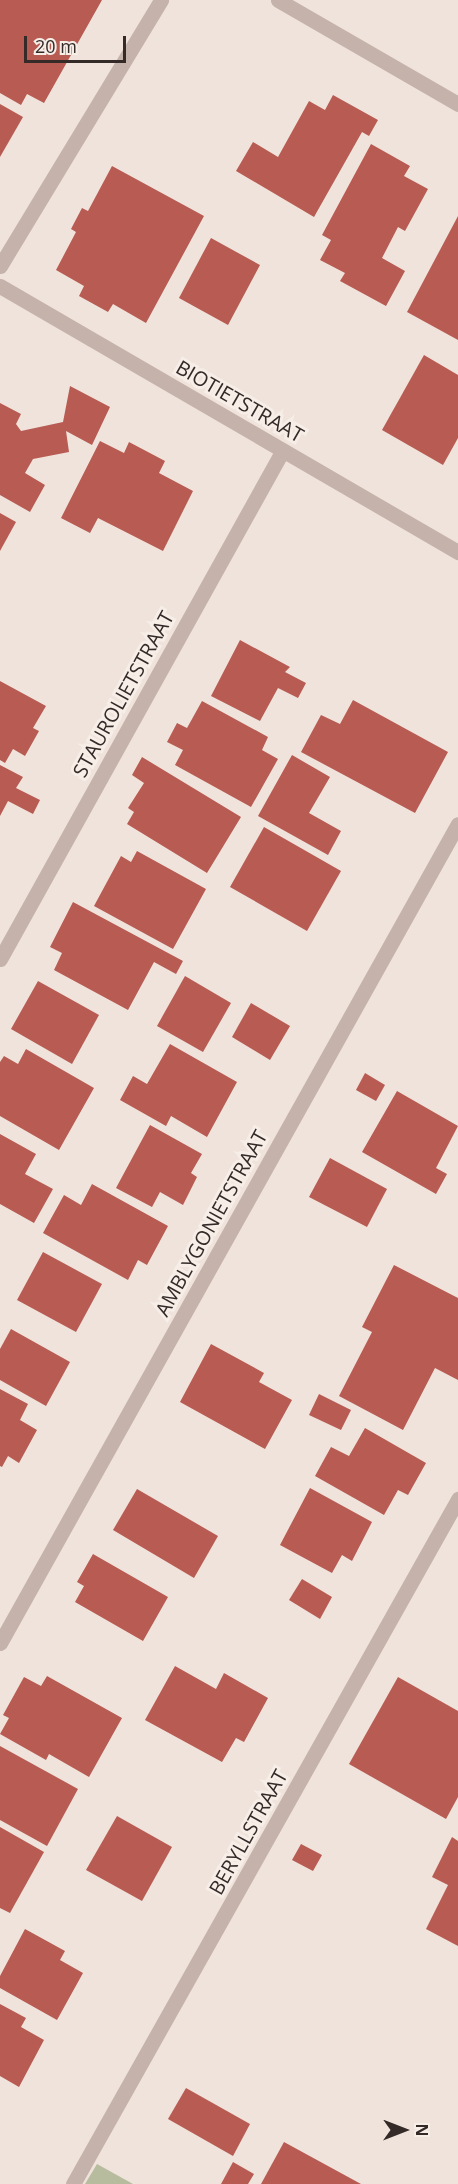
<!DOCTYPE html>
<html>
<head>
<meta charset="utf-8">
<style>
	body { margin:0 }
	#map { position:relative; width:458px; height:2184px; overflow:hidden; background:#efe3dc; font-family:"Open Sans",sans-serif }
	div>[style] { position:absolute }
	.green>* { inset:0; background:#b7bc9e }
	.building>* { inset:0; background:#b85b52 }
	.minor>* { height:15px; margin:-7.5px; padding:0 7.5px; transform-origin:7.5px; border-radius:7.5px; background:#c5b2aa }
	span { translate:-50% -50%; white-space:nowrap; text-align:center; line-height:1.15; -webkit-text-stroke:6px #f7eee8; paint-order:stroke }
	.street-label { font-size:20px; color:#342a28 }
	.north { position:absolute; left:374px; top:2100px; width:60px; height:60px; -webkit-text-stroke:4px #f7eee8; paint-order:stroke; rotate:90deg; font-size:16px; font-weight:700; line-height:24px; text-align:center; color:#342a28 }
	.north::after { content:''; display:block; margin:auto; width:21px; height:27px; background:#342a28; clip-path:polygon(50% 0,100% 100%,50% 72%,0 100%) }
	.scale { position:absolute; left:24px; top:36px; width:102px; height:27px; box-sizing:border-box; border:3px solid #342a28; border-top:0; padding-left:8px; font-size:18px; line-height:21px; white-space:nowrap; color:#342a28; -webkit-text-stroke:4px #f7eee8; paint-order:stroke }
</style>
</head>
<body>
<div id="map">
	<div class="green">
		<div style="clip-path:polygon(97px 2164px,133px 2184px,85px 2184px)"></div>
	</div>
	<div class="building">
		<div style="clip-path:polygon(0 0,102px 0,44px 103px,27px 94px,21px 105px,0 93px)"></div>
		<div style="clip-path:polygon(333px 95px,378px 120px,369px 136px,362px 132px,314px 217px,236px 171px,253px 142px,278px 157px,309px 101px,325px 110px)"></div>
		<div style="clip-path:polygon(0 104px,23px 117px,0 157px)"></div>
		<div style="clip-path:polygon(371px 144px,410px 166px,404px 176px,428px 189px,405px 231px,398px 227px,382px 258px,405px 271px,386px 306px,340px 281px,345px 273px,320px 260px,331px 240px,322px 235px)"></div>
		<div style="clip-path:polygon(112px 166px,204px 216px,146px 323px,113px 304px,108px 312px,79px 296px,84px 286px,56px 270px,76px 232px,71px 229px,82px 208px,88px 211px)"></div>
		<div style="clip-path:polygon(458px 216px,458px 340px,407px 312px)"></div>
		<div style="clip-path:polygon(211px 238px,260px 265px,228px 325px,179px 298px)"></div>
		<div style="clip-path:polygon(424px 355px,458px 375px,458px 438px,443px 465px,382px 430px)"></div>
		<div style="clip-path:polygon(70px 386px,110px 407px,92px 445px,66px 431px,69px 452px,33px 459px,25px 473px,45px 485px,30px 512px,0 495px,0 403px,21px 414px,16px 424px,21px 431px,63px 422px)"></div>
		<div style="clip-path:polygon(100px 441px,124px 453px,129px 442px,165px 461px,159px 473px,193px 491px,163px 551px,98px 518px,90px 533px,61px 518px)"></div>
		<div style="clip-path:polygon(0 513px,16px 522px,0 551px)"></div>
		<div style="clip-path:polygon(240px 640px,290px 667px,285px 672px,306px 683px,298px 698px,278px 688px,260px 721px,211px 696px)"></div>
		<div style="clip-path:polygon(0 681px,46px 706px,33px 728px,39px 731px,25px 756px,13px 749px,5px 763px,0 760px)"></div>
		<div style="clip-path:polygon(353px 700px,448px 752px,415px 813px,301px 752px,321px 715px,340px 724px)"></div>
		<div style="clip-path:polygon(202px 701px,268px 737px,262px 750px,278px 759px,251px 807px,175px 765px,183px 750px,167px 742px,177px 723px,187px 728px)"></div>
		<div style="clip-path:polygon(292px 755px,330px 777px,309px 813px,341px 831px,328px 855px,258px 816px)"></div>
		<div style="clip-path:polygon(142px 757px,241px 817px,207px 873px,127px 824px,134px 812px,128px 808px,144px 783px,132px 775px)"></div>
		<div style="clip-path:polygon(0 765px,23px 777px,16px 788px,40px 800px,33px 814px,8px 801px,0 816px)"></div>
		<div style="clip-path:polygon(264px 827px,341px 871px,307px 931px,230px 887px)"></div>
		<div style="clip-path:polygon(137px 851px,206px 889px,173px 949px,94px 906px,121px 856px,131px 862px)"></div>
		<div style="clip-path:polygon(73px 902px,183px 961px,176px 974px,154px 962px,128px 1010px,54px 970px,62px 953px,50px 947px)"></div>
		<div style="clip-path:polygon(185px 976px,231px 1003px,203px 1052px,157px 1026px)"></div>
		<div style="clip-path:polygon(38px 981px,99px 1015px,72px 1064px,11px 1029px)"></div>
		<div style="clip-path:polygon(251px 1003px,290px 1026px,270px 1060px,232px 1037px)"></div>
		<div style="clip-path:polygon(170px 1044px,237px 1082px,207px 1137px,171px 1116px,166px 1126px,120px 1100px,133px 1076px,147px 1084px)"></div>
		<div style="clip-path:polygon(26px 1049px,94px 1088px,59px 1150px,0 1116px,0 1062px,4px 1056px,18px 1064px)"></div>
		<div style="clip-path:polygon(365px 1073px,385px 1085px,376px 1101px,356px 1090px)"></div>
		<div style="clip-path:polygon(397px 1091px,458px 1126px,436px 1168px,447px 1174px,436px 1194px,362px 1152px)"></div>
		<div style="clip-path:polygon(150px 1125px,202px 1154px,191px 1173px,197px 1177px,183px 1205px,160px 1192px,152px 1207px,116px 1188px)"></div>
		<div style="clip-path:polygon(0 1134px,36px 1154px,25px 1174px,53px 1189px,34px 1223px,0 1204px)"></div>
		<div style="clip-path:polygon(330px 1158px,387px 1189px,367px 1227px,309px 1197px)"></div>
		<div style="clip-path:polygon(92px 1184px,168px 1226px,147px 1265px,138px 1260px,128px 1280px,43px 1233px,64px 1195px,81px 1205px)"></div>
		<div style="clip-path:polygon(43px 1252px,102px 1284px,76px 1332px,17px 1300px)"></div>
		<div style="clip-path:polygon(394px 1265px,458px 1298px,458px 1380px,435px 1368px,403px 1430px,339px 1396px,372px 1332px,362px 1327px)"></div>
		<div style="clip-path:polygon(11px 1329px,70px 1362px,46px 1406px,0 1380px,0 1349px)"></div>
		<div style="clip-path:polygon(211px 1344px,264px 1373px,259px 1382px,292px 1400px,265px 1449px,180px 1402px)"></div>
		<div style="clip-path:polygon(0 1389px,28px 1404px,20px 1420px,37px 1430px,19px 1463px,8px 1456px,2px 1467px,0 1466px)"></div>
		<div style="clip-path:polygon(319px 1394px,351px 1410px,341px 1430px,309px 1415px)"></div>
		<div style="clip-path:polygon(365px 1428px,426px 1463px,408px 1495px,398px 1490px,384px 1515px,315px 1476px,331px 1447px,349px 1456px)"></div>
		<div style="clip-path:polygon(310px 1488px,372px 1522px,352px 1561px,342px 1555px,332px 1573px,280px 1545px)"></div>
		<div style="clip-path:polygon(137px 1489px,218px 1536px,194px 1578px,113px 1530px)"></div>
		<div style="clip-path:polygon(93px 1554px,168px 1597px,143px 1641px,75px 1602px,84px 1586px,77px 1582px)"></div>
		<div style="clip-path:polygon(302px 1579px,332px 1597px,320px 1619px,289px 1600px)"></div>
		<div style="clip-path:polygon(175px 1666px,216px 1689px,224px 1673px,268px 1698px,244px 1742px,236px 1738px,222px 1762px,145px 1720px)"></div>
		<div style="clip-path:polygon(47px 1676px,122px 1718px,89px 1777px,49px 1754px,46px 1760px,0 1734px,9px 1718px,3px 1715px,24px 1677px,41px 1686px)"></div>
		<div style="clip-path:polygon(398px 1677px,458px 1711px,458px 1797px,446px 1819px,349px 1764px)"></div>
		<div style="clip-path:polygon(0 1746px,78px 1789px,47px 1846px,0 1820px)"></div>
		<div style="clip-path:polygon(117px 1816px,172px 1847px,142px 1901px,86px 1870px)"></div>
		<div style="clip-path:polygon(0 1827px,44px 1852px,10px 1913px,0 1908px)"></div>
		<div style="clip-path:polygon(452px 1837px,458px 1841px,458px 1946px,426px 1929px,448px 1885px,432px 1877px)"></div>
		<div style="clip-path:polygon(301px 1844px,322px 1855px,313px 1871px,292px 1860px)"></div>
		<div style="clip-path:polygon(25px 1929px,65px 1951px,60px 1960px,83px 1973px,57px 2020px,0 1988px,0 1976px)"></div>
		<div style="clip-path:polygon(0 2004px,26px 2018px,21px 2027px,44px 2040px,19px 2087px,0 2076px)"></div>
		<div style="clip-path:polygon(186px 2088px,250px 2124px,233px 2156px,168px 2119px)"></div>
		<div style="clip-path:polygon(284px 2142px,361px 2184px,261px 2184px)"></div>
		<div style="clip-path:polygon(233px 2162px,254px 2174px,248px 2184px,221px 2184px)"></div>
	</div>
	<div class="minor">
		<div style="left:278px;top:0;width:208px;rotate:30deg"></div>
		<div style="left:0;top:266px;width:311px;rotate:-58.8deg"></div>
		<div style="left:0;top:286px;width:530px;rotate:30.15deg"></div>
		<div style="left:0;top:959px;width:582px;rotate:-60.93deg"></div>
		<div style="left:0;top:1643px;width:938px;rotate:-60.79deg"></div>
		<div style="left:73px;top:2184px;width:786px;rotate:-60.66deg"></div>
	</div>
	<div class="street-label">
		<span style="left:240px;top:401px;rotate:30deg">BIOTIETSTRAAT</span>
		<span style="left:123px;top:694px;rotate:-61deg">STAUROLIETSTRAAT</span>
		<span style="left:211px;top:1223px;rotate:-61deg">AMBLYGONIETSTRAAT</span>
		<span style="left:248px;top:1832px;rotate:-61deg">BERYLLSTRAAT</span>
	</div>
	<div class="north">N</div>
	<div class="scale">20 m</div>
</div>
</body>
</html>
